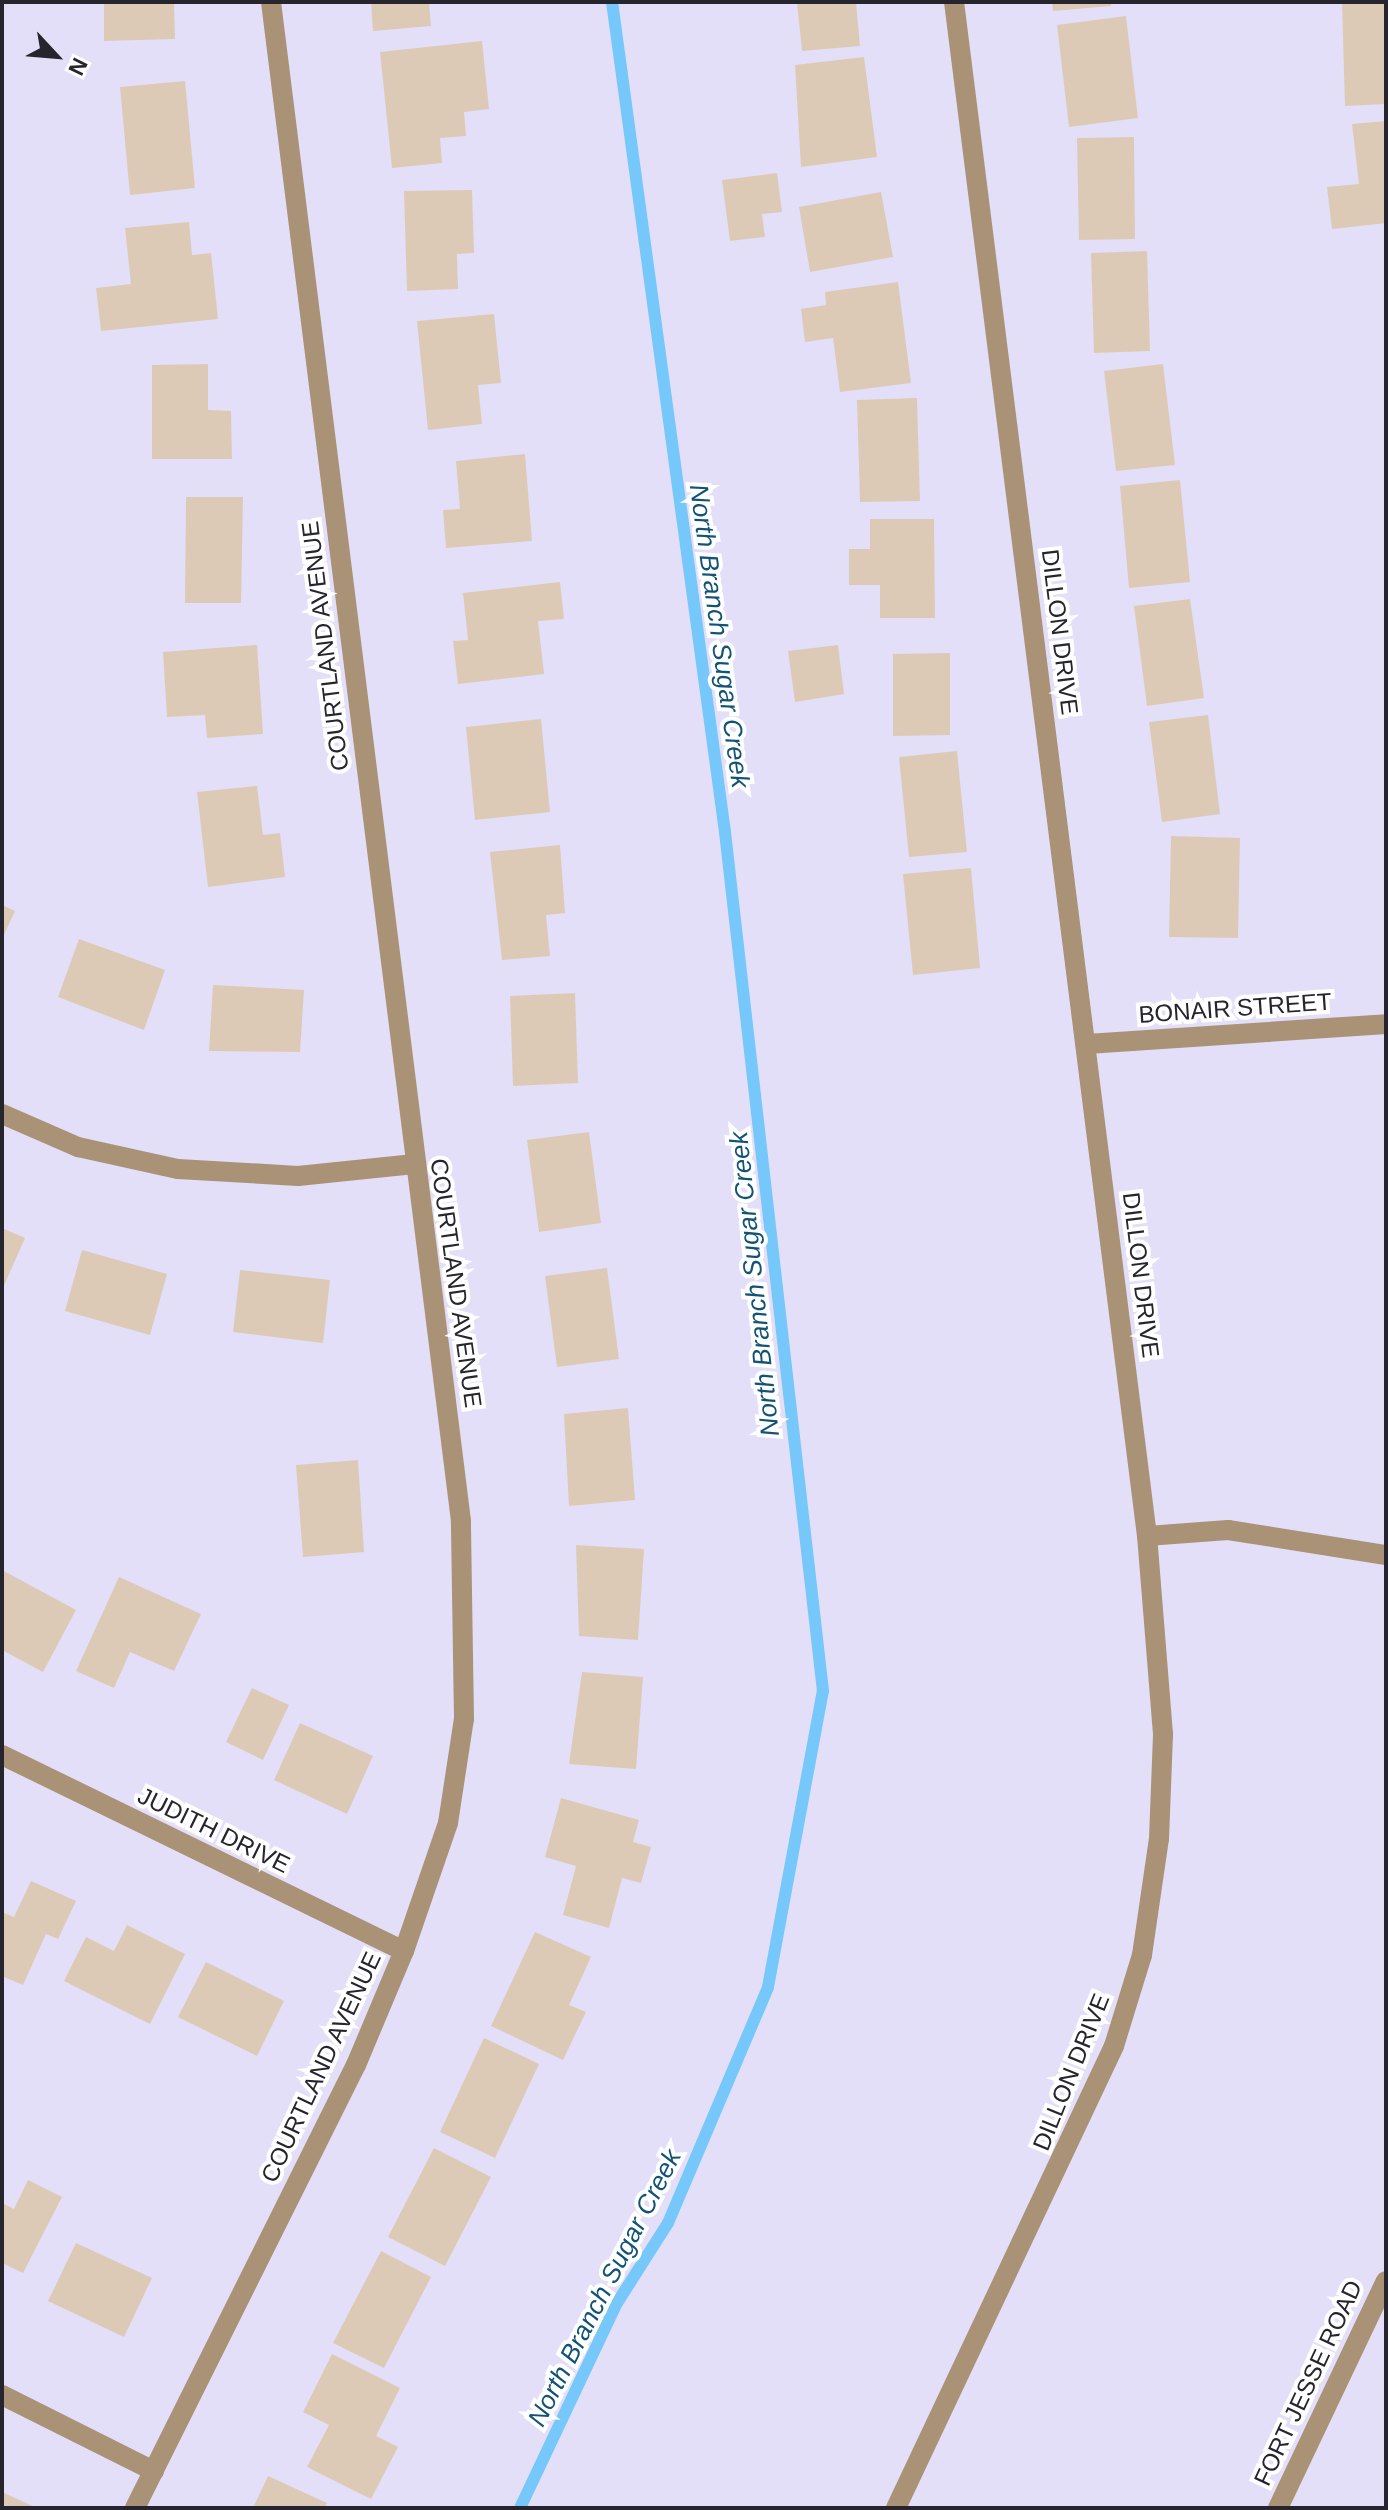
<!DOCTYPE html>
<html>
<head>
<meta charset="utf-8">
<style>
	body { margin:0 }
	#map { position:relative; width:1388px; height:2510px; overflow:hidden; background:#e3dff8; font-family:Arial,sans-serif }
	div>[style] { position:absolute }
	.stream>* { height:12px; margin:-6px; padding:0 6px; transform-origin:6px; border-radius:6px; background:#75c8f9 }
	.building>* { inset:0; background:#ddcab6 }
	.minor>* { height:20px; margin:-10px; padding:0 10px; transform-origin:10px; border-radius:10px; background:#a99276 }
	span { translate:-50% -50%; white-space:nowrap; text-align:center; line-height:1.15; -webkit-text-stroke:8px #fff; paint-order:stroke }
	.street-label { font-size:24px; color:#26252e }
	.water-label { font-size:26px; color:#125374; font-style:italic }
	.frame { position:absolute; inset:0; border:4px solid #26252e; pointer-events:none }
	.north { position:absolute; left:16px; top:16px; width:80px; height:80px; -webkit-text-stroke:6px #fff; paint-order:stroke; rotate:116deg; font-size:22px; font-weight:700; line-height:32px; text-align:center; color:#26252e }
	.north::after { content:''; display:block; margin:auto; width:28px; height:36px; background:#26252e; clip-path:polygon(50% 0,100% 100%,50% 72%,0 100%) }
</style>
</head>
<body>
<div id="map">
	<div class="stream">
		<div style="left:520px;top:2508px;width:227px;rotate:-64.7deg"></div>
		<div style="left:617px;top:2303px;width:95px;rotate:-57.5deg"></div>
		<div style="left:668px;top:2223px;width:256px;rotate:-67deg"></div>
		<div style="left:768px;top:1987px;width:301px;rotate:-79.5deg"></div>
		<div style="left:823px;top:1691px;width:865px;rotate:-96.51deg"></div>
		<div style="left:725px;top:832px;width:838px;rotate:-97.75deg"></div>
	</div>
	<div class="building">
		<div style="clip-path:polygon(104px 2px,174px 2px,175px 39px,104px 41px)"></div>
		<div style="clip-path:polygon(371px 2px,429px 2px,431px 26px,373px 31px)"></div>
		<div style="clip-path:polygon(797px 2px,856px 2px,860px 46px,802px 51px)"></div>
		<div style="clip-path:polygon(1052px 2px,1111px 2px,1111px 6px,1053px 11px)"></div>
		<div style="clip-path:polygon(1342px 2px,1386px 2px,1386px 104px,1345px 106px)"></div>
		<div style="clip-path:polygon(1126px 16px,1138px 118px,1069px 127px,1057px 25px)"></div>
		<div style="clip-path:polygon(482px 41px,489px 109px,464px 112px,466px 136px,440px 138px,442px 163px,392px 168px,380px 52px)"></div>
		<div style="clip-path:polygon(864px 57px,877px 157px,801px 167px,795px 65px)"></div>
		<div style="clip-path:polygon(185px 81px,195px 188px,130px 195px,120px 87px)"></div>
		<div style="clip-path:polygon(1386px 121px,1386px 223px,1332px 229px,1327px 187px,1359px 184px,1352px 124px)"></div>
		<div style="clip-path:polygon(1134px 137px,1135px 239px,1079px 240px,1077px 138px)"></div>
		<div style="clip-path:polygon(777px 173px,782px 212px,762px 214px,765px 237px,730px 241px,722px 180px)"></div>
		<div style="clip-path:polygon(472px 190px,474px 253px,457px 254px,458px 289px,407px 291px,404px 191px)"></div>
		<div style="clip-path:polygon(881px 192px,893px 257px,810px 272px,799px 207px)"></div>
		<div style="clip-path:polygon(189px 222px,192px 255px,211px 253px,218px 319px,101px 331px,96px 288px,131px 284px,125px 228px)"></div>
		<div style="clip-path:polygon(1147px 251px,1150px 351px,1094px 353px,1091px 253px)"></div>
		<div style="clip-path:polygon(898px 282px,911px 383px,840px 392px,833px 338px,805px 342px,801px 309px,826px 305px,825px 292px)"></div>
		<div style="clip-path:polygon(494px 314px,501px 383px,478px 385px,482px 424px,428px 430px,417px 321px)"></div>
		<div style="clip-path:polygon(208px 364px,208px 410px,231px 411px,232px 459px,152px 459px,152px 365px)"></div>
		<div style="clip-path:polygon(1163px 364px,1175px 465px,1116px 471px,1104px 371px)"></div>
		<div style="clip-path:polygon(917px 398px,920px 501px,860px 502px,857px 400px)"></div>
		<div style="clip-path:polygon(525px 454px,532px 541px,446px 548px,443px 510px,460px 509px,456px 461px)"></div>
		<div style="clip-path:polygon(1180px 480px,1190px 582px,1129px 588px,1120px 486px)"></div>
		<div style="clip-path:polygon(186px 497px,243px 497px,241px 603px,185px 603px)"></div>
		<div style="clip-path:polygon(870px 519px,934px 519px,935px 618px,880px 618px,880px 585px,849px 585px,849px 549px,870px 549px)"></div>
		<div style="clip-path:polygon(560px 582px,564px 619px,538px 621px,544px 674px,458px 684px,453px 641px,468px 640px,463px 593px)"></div>
		<div style="clip-path:polygon(1190px 599px,1204px 698px,1147px 706px,1134px 606px)"></div>
		<div style="clip-path:polygon(257px 645px,263px 734px,207px 738px,205px 715px,167px 717px,163px 652px)"></div>
		<div style="clip-path:polygon(838px 645px,844px 694px,795px 702px,788px 651px)"></div>
		<div style="clip-path:polygon(950px 653px,950px 735px,893px 736px,893px 654px)"></div>
		<div style="clip-path:polygon(1208px 715px,1220px 814px,1162px 822px,1149px 722px)"></div>
		<div style="clip-path:polygon(541px 719px,550px 812px,475px 820px,466px 727px)"></div>
		<div style="clip-path:polygon(957px 751px,967px 852px,909px 857px,899px 757px)"></div>
		<div style="clip-path:polygon(257px 786px,263px 835px,280px 833px,285px 877px,208px 887px,197px 792px)"></div>
		<div style="clip-path:polygon(1171px 836px,1240px 838px,1238px 938px,1169px 937px)"></div>
		<div style="clip-path:polygon(560px 845px,565px 913px,546px 915px,550px 956px,502px 960px,490px 852px)"></div>
		<div style="clip-path:polygon(971px 868px,980px 968px,913px 975px,903px 874px)"></div>
		<div style="clip-path:polygon(2px 905px,15px 911px,2px 939px)"></div>
		<div style="clip-path:polygon(79px 939px,165px 970px,144px 1030px,58px 997px)"></div>
		<div style="clip-path:polygon(213px 985px,304px 990px,300px 1052px,209px 1051px)"></div>
		<div style="clip-path:polygon(575px 993px,578px 1083px,513px 1086px,510px 996px)"></div>
		<div style="clip-path:polygon(589px 1132px,601px 1223px,539px 1232px,527px 1140px)"></div>
		<div style="clip-path:polygon(2px 1228px,25px 1238px,2px 1290px)"></div>
		<div style="clip-path:polygon(82px 1250px,167px 1274px,150px 1335px,65px 1311px)"></div>
		<div style="clip-path:polygon(607px 1268px,619px 1359px,557px 1367px,545px 1276px)"></div>
		<div style="clip-path:polygon(240px 1270px,330px 1280px,323px 1343px,233px 1332px)"></div>
		<div style="clip-path:polygon(628px 1408px,635px 1500px,569px 1506px,564px 1414px)"></div>
		<div style="clip-path:polygon(358px 1460px,364px 1552px,303px 1557px,296px 1465px)"></div>
		<div style="clip-path:polygon(576px 1545px,644px 1549px,638px 1640px,579px 1636px)"></div>
		<div style="clip-path:polygon(2px 1570px,76px 1610px,43px 1672px,2px 1650px)"></div>
		<div style="clip-path:polygon(119px 1577px,201px 1614px,174px 1671px,130px 1652px,114px 1688px,76px 1671px)"></div>
		<div style="clip-path:polygon(582px 1672px,643px 1677px,636px 1769px,569px 1764px)"></div>
		<div style="clip-path:polygon(252px 1688px,289px 1705px,263px 1760px,226px 1742px)"></div>
		<div style="clip-path:polygon(300px 1723px,373px 1756px,347px 1814px,274px 1780px)"></div>
		<div style="clip-path:polygon(561px 1798px,639px 1820px,633px 1842px,651px 1847px,641px 1883px,622px 1878px,609px 1928px,563px 1915px,576px 1866px,545px 1857px)"></div>
		<div style="clip-path:polygon(31px 1881px,76px 1901px,58px 1939px,46px 1934px,23px 1985px,2px 1976px,2px 1912px,14px 1917px)"></div>
		<div style="clip-path:polygon(127px 1925px,185px 1954px,150px 2024px,64px 1981px,86px 1937px,114px 1951px)"></div>
		<div style="clip-path:polygon(535px 1932px,591px 1957px,569px 2005px,586px 2012px,563px 2060px,491px 2026px)"></div>
		<div style="clip-path:polygon(206px 1962px,284px 2001px,257px 2056px,178px 2017px)"></div>
		<div style="clip-path:polygon(484px 2038px,539px 2064px,495px 2158px,440px 2132px)"></div>
		<div style="clip-path:polygon(434px 2148px,491px 2177px,445px 2266px,388px 2237px)"></div>
		<div style="clip-path:polygon(28px 2180px,62px 2197px,23px 2273px,2px 2263px,2px 2203px,14px 2209px)"></div>
		<div style="clip-path:polygon(76px 2243px,152px 2278px,124px 2337px,48px 2301px)"></div>
		<div style="clip-path:polygon(381px 2251px,431px 2277px,384px 2368px,333px 2343px)"></div>
		<div style="clip-path:polygon(332px 2354px,400px 2388px,376px 2436px,398px 2447px,371px 2499px,307px 2467px,329px 2425px,303px 2412px)"></div>
		<div style="clip-path:polygon(268px 2476px,327px 2503px,325px 2508px,253px 2508px)"></div>
		<div style="clip-path:polygon(2px 2492px,37px 2508px,2px 2508px)"></div>
	</div>
	<div class="minor">
		<div style="left:1087px;top:1044px;width:300px;rotate:-3.8deg"></div>
		<div style="left:2px;top:1114px;width:83px;rotate:23.5deg"></div>
		<div style="left:78px;top:1147px;width:102px;rotate:12.4deg"></div>
		<div style="left:178px;top:1169px;width:120px;rotate:3.3deg"></div>
		<div style="left:298px;top:1176px;width:117px;rotate:-5.9deg"></div>
		<div style="left:1147px;top:1536px;width:81px;rotate:-4.2deg"></div>
		<div style="left:1228px;top:1530px;width:160px;rotate:9deg"></div>
		<div style="left:2px;top:1755px;width:447px;rotate:26deg"></div>
		<div style="left:2px;top:2395px;width:170px;rotate:26.6deg"></div>
		<div style="left:135px;top:2508px;width:495px;rotate:-63.5deg"></div>
		<div style="left:356px;top:2065px;width:124px;rotate:-67.2deg"></div>
		<div style="left:404px;top:1951px;width:135px;rotate:-71deg"></div>
		<div style="left:448px;top:1823px;width:105px;rotate:-81.3deg"></div>
		<div style="left:464px;top:1719px;width:198px;rotate:-90.9deg"></div>
		<div style="left:461px;top:1521px;width:1531px;rotate:-97.13deg"></div>
		<div style="left:896px;top:2508px;width:511px;rotate:-64.74deg"></div>
		<div style="left:1114px;top:2046px;width:95px;rotate:-72.9deg"></div>
		<div style="left:1142px;top:1955px;width:117px;rotate:-81.7deg"></div>
		<div style="left:1159px;top:1839px;width:105px;rotate:-87.8deg"></div>
		<div style="left:1163px;top:1734px;width:199px;rotate:-94.6deg"></div>
		<div style="left:1147px;top:1536px;width:1546px;rotate:-97.17deg"></div>
		<div style="left:1278px;top:2508px;width:251px;rotate:-64.6deg"></div>
	</div>
	<div class="street-label">
		<span style="left:1060px;top:632px;rotate:83deg">DILLON DRIVE</span>
		<span style="left:325px;top:646px;rotate:-97deg">COURTLAND AVENUE</span>
		<span style="left:1235px;top:1008px;rotate:-4deg">BONAIR STREET</span>
		<span style="left:1141px;top:1275px;rotate:83deg">DILLON DRIVE</span>
		<span style="left:456px;top:1283px;rotate:82deg">COURTLAND AVENUE</span>
		<span style="left:214px;top:1830px;rotate:26deg">JUDITH DRIVE</span>
		<span style="left:321px;top:2067px;rotate:-65deg">COURTLAND AVENUE</span>
		<span style="left:1071px;top:2072px;rotate:-68deg">DILLON DRIVE</span>
		<span style="left:1308px;top:2383px;rotate:-65deg">FORT JESSE ROAD</span>
	</div>
	<div class="water-label">
		<span style="left:719px;top:636px;rotate:82deg">North Branch Sugar Creek</span>
		<span style="left:755px;top:1284px;rotate:-96deg">North Branch Sugar Creek</span>
		<span style="left:605px;top:2288px;rotate:-63deg">North Branch Sugar Creek</span>
	</div>
	<div class="frame"></div>
	<div class="north">N</div>
</div>
</body>
</html>
